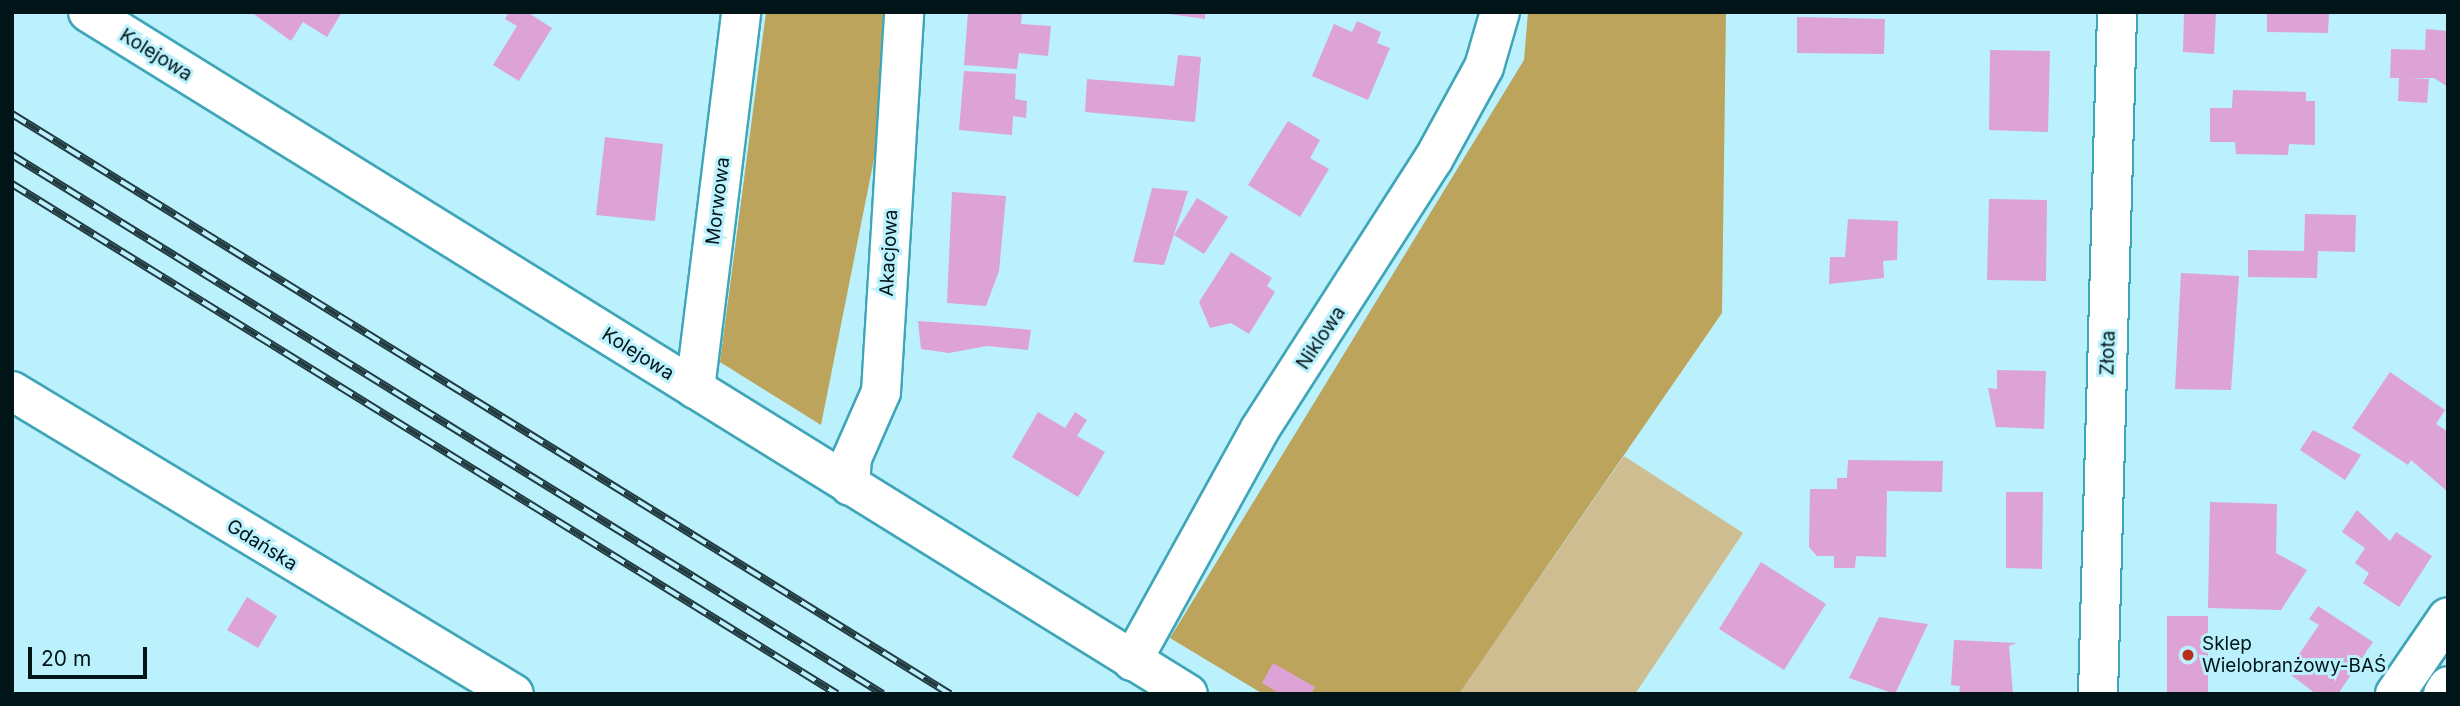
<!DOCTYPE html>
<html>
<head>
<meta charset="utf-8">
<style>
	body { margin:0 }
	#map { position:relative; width:2460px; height:706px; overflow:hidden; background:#baf1fc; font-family:Inter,sans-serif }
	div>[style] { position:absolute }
	.green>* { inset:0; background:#cdbd91 }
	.forest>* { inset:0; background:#bda45c }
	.building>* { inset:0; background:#dda2d6 }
	.roads { filter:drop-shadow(2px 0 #3fa6b8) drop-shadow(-2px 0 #3fa6b8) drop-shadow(0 2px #3fa6b8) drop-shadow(0 -2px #3fa6b8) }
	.minor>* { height:38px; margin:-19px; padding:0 19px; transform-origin:19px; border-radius:19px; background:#fff }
	.rail>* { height:8px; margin-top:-4px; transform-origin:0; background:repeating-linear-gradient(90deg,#baf1fc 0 16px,#223b41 0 32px); box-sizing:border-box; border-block:2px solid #223b41 }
	.dots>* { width:19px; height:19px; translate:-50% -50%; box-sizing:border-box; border:4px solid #baf1fc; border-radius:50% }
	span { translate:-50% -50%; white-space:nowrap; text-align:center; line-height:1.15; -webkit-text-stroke:6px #baf1fc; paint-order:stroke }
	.street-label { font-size:19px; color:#011418 }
	.poi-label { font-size:19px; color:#011418 }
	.left { translate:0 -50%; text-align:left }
	.frame { position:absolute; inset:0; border:14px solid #011418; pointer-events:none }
	.scale { position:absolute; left:28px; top:647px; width:119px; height:32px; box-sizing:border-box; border:4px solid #011418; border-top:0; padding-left:9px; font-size:21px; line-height:24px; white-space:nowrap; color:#011418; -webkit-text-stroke:5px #baf1fc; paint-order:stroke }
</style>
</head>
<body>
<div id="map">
	<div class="green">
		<div style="clip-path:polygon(1624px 456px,1743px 533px,1635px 694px,1459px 694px)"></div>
	</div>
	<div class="forest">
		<div style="clip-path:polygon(766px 12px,889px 12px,880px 129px,821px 425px,720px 362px)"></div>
		<div style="clip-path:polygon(1528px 12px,1726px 12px,1722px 313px,1459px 694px,1263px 694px,1170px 638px,1524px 60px)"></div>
	</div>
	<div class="building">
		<div style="clip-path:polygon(251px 12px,342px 12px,327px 37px,303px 22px,291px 41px)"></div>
		<div style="clip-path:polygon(509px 12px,527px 12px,552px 28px,519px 81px,493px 65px,517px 26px,505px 19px)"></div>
		<div style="clip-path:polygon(968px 12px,1022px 12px,1021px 24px,1051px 26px,1048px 56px,1019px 53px,1017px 69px,964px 65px)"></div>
		<div style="clip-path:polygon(1155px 12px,1205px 12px,1205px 19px)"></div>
		<div style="clip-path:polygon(2184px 12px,2216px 12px,2214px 54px,2183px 52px)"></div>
		<div style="clip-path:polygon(2267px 12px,2329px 12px,2328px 33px,2267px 32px)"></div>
		<div style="clip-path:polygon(1797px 17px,1885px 19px,1884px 54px,1797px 53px)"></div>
		<div style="clip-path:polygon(1357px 21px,1381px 32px,1377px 43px,1390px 48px,1368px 100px,1312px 76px,1334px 24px,1352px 32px)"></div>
		<div style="clip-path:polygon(2426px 29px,2448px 31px,2448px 87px,2434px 78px,2408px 78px,2429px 79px,2427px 103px,2398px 101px,2399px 78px,2390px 78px,2391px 49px,2425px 50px)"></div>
		<div style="clip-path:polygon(1990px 50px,2050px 51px,2048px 132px,1989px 130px)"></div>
		<div style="clip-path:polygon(1178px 55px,1201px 57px,1195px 122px,1085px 112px,1087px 79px,1174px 86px)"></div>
		<div style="clip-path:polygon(964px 71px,1016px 74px,1015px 99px,1027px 101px,1026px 118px,1013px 116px,1012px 135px,959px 130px)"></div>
		<div style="clip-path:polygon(2233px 90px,2306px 92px,2306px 101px,2315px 101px,2315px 145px,2289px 144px,2288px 155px,2236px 154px,2235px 142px,2210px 142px,2210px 108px,2232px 108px)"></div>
		<div style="clip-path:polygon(1288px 121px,1320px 140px,1310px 158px,1329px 169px,1300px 217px,1248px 185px)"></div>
		<div style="clip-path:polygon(605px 137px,663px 144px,655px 221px,596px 215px)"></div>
		<div style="clip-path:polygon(1152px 188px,1188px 191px,1164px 265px,1133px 262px)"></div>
		<div style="clip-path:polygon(952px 192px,1006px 196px,999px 271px,986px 306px,947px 303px)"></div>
		<div style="clip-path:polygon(1197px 198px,1228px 217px,1204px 254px,1174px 235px)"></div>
		<div style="clip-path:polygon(1989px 199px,2047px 200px,2046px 281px,1987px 280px)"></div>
		<div style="clip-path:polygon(2305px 214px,2356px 215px,2355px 252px,2318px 251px,2317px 278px,2248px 277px,2248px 250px,2304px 251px)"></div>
		<div style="clip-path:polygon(1848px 219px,1898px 221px,1897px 260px,1883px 261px,1884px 278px,1829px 284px,1830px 257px,1845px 257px)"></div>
		<div style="clip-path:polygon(1231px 252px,1272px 278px,1267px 286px,1275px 292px,1249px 334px,1231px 323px,1210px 328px,1199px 302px)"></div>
		<div style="clip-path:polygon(2181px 273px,2239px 276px,2231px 390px,2175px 389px)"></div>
		<div style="clip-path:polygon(918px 321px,989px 326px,1031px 330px,1028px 350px,987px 346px,949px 353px,921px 349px)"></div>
		<div style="clip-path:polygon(1997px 370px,2046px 371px,2044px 429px,1996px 427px,1988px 388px,1997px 389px)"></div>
		<div style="clip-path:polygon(2390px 372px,2445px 410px,2436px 424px,2448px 432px,2448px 492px,2411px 460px,2408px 465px,2352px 428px)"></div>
		<div style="clip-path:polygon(1038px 412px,1065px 428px,1075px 412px,1087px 420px,1077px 436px,1105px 452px,1078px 497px,1012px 457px)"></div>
		<div style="clip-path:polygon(2313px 430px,2361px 455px,2345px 480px,2300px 450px)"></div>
		<div style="clip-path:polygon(1848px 460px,1943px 461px,1942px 492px,1887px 491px,1886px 557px,1856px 556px,1855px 568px,1834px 568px,1834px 556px,1817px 556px,1809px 547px,1810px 489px,1837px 489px,1837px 478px,1847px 478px)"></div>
		<div style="clip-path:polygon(2006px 492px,2043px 492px,2042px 569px,2006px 568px)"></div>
		<div style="clip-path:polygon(2210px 502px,2277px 504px,2276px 553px,2307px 570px,2281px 610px,2208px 608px)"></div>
		<div style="clip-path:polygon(2357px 510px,2390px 541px,2396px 532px,2432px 556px,2399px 607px,2363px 583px,2369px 573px,2355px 563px,2365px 548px,2342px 532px)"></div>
		<div style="clip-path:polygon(1761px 562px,1826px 604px,1784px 670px,1719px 629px)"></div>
		<div style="clip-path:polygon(247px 597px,277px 616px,258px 648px,227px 630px)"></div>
		<div style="clip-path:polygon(2318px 606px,2373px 642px,2338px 694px,2316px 694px,2287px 672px,2319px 625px,2309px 619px)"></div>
		<div style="clip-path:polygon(2167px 616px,2208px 616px,2208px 694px,2167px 694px)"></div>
		<div style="clip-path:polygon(1879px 617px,1928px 624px,1895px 694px,1849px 678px)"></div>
		<div style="clip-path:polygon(1954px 640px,2017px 643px,2009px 646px,2013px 694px,1959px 694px,1960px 686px,1951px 685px)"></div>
		<div style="clip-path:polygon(1273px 663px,1315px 687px,1311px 694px,1280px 694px,1262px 683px)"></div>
	</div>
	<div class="roads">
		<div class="minor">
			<div style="left:88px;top:12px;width:1294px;rotate:31.8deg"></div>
			<div style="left:695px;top:389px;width:380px;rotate:-83deg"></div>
			<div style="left:12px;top:391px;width:586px;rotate:31.11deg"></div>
			<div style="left:850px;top:486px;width:28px;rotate:-86deg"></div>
			<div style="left:852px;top:458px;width:72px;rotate:-66.3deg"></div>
			<div style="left:881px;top:392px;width:381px;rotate:-86.5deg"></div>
			<div style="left:1132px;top:661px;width:265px;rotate:-61.1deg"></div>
			<div style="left:1260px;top:429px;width:320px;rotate:-57.3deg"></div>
			<div style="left:1433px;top:160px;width:106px;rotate:-61.3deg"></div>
			<div style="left:1484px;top:67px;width:57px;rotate:-73.8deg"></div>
			<div style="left:2098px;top:694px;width:682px;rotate:-88.4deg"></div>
			<div style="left:2395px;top:694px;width:93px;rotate:-55.5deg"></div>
			<div style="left:2443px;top:694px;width:9px;rotate:-58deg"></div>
		</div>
	</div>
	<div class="rail">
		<div style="left:12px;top:114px;width:1103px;rotate:31.73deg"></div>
		<div style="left:12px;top:155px;width:1024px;rotate:31.75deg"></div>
		<div style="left:12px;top:184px;width:970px;rotate:31.72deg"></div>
	</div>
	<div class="dots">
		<div style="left:2188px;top:655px;background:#ba2d1b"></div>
	</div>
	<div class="street-label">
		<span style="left:156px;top:55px;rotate:32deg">Kolejowa</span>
		<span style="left:718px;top:201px;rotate:-83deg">Morwowa</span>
		<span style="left:889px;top:253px;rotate:-87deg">Akacjowa</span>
		<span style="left:1321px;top:338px;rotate:-56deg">Niklowa</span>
		<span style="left:2108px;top:353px;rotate:-88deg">Złota</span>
		<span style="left:638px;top:354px;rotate:32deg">Kolejowa</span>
		<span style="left:262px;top:545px;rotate:32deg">Gdańska</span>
	</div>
	<div class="poi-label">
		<span class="left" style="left:2202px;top:655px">Sklep<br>Wielobranżowy-BAŚ</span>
	</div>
	<div class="frame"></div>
	<div class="scale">20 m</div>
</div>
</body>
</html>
